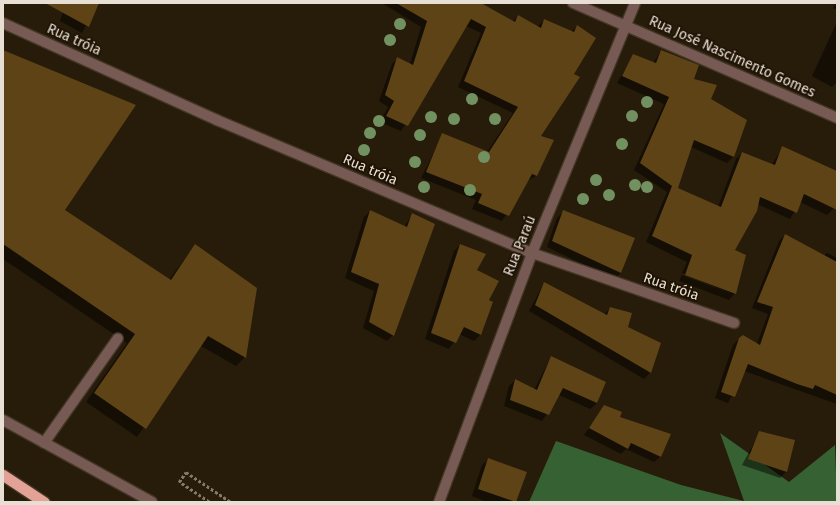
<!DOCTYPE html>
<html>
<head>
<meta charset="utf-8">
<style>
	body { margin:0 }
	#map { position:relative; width:840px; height:505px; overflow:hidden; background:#271b0a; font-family:"Fira Sans",sans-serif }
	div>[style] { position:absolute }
	.forest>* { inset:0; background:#366132 }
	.shadow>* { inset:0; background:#0007 }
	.building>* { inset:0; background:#5d4315 }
	.path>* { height:2.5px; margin-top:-1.25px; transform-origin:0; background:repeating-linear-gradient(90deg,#847a6b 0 3px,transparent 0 5px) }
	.roads { filter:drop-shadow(1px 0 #423626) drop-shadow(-1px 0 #423626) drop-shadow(0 1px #423626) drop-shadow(0 -1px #423626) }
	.service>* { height:10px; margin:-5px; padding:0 5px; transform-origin:5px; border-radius:5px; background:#775a54 }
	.minor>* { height:10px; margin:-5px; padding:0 5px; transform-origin:5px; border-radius:5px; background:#775a54 }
	.trunk>* { height:11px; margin:-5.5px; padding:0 5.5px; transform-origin:5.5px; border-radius:5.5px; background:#e4a296 }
	.trees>* { width:12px; height:12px; margin:-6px; border-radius:50%; background:#729161 }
	span { translate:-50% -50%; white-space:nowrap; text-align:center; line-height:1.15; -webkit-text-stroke:3.5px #1e1203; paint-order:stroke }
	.street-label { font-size:14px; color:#e8dfd4 }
	.frame { position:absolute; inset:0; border:4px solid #e8dfd4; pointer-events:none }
</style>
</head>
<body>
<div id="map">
	<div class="forest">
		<div style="clip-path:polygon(720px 433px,789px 482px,835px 445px,837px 502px,529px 502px,556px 441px,681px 485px,744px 501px)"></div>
	</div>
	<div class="shadow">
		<div style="clip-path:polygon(66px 3px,98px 3px,82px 33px,60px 21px)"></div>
		<div style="clip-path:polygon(382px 3px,479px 3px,512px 22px,518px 16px,537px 27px,544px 20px,571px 32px,577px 26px,573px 74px,539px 136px,552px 141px,536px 176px,527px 181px,502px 221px,472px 209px,476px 200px,421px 178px,443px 135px,487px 152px,513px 113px,458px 87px,481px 33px,466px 26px,401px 131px,380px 122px,388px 107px,379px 101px,392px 64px,398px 58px,410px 64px,421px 27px)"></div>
		<div style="clip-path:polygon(836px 3px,837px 3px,837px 10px,833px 8px)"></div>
		<div style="clip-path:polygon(837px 22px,837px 82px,832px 87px,812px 76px)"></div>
		<div style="clip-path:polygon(661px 51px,709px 99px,733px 157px,727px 163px,691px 147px,677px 189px,718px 207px,736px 159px,742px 153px,772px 164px,783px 147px,837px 171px,837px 209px,834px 208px,827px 215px,800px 202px,790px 219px,757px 204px,734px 250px,735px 293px,729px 300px,679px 281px,682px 275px,732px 294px,682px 273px,687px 262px,646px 242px,667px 192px,634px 170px,664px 104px,617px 83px,634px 55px,653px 63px)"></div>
		<div style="clip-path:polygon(3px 52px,64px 210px,169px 280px,195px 245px,245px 357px,236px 366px,201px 346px,137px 437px,86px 402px,127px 343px,3px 259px)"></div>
		<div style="clip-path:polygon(370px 211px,404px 227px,413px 214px,393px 335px,387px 341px,363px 328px,374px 291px,345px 278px,364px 217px)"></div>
		<div style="clip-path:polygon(564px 211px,633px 239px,621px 273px,614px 279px,547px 247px,557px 218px)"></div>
		<div style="clip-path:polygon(785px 235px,824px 256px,827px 253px,837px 258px,837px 404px,744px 371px,728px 403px,715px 398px,733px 345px,740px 338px,757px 344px,768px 314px,752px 308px,779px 241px)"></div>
		<div style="clip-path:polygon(460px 245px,476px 270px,488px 301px,492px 302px,480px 335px,474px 341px,459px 334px,449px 349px,425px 339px,454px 251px)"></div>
		<div style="clip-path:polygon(544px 283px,604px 314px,611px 308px,626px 327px,660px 344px,650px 373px,644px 379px,529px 311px)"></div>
		<div style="clip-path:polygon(551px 357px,605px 382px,597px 403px,590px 409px,559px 395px,542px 421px,504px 406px,509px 386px,515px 380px,534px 390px)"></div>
		<div style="clip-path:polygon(604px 407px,618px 417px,661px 456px,654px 462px,626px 449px,621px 454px,584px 435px)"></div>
		<div style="clip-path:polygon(760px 432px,786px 472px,780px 478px,742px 465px)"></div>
		<div style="clip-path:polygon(489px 459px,526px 472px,515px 502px,487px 502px,472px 496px,482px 465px)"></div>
	</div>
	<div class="building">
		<div style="clip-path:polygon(45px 3px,99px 3px,89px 27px)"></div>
		<div style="clip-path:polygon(396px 3px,481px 3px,515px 22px,518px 15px,541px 28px,544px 19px,574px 32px,577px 25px,596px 38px,574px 74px,580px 77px,541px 136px,554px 140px,537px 176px,532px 174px,509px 216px,478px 203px,482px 194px,426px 172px,442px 133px,489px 152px,518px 107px,464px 81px,486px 27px,471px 19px,408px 126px,386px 116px,394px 101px,385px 95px,397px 57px,413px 65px,427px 21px)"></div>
		<div style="clip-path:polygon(3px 50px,136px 105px,65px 210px,171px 280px,195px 244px,257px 288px,246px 358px,208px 336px,146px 429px,94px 393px,135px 334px,3px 244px)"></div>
		<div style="clip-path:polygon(661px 50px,699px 65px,694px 79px,717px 85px,711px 99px,747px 120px,734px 157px,694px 140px,678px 188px,721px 207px,742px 152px,775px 165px,782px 146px,837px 171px,837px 210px,804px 194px,797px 213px,760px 197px,757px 211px,735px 250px,746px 255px,736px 294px,685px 275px,692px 255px,652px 236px,672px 186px,640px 163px,669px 97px,622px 76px,633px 54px,656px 63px)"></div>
		<div style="clip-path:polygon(370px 210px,407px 227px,412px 213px,435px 224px,394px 336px,369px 322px,379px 284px,351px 272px)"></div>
		<div style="clip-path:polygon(563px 210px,635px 238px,621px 273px,552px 241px)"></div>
		<div style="clip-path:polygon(785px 234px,837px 262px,837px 395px,815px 385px,813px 389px,797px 384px,748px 364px,735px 397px,721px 392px,739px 338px,743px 335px,760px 345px,773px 307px,757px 302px)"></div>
		<div style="clip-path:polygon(460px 244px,486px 254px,477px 270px,499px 281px,489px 300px,493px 302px,481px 335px,464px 327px,456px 343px,431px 333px)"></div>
		<div style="clip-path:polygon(544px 282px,607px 315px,610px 307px,632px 313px,628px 327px,661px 343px,651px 373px,535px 305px)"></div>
		<div style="clip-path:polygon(551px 356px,606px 382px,597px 403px,563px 388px,549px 415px,510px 400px,515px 379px,537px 390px)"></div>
		<div style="clip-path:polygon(604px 405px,622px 412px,620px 417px,671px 434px,661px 457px,631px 443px,628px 449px,589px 428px)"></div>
		<div style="clip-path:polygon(759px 431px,795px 440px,787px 472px,748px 459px)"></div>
		<div style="clip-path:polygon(488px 458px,527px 472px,516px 502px,478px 489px)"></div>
	</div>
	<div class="path">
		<div style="left:209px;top:502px;width:36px;rotate:-146deg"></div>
		<div style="left:179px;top:482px;width:12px;rotate:-55deg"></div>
		<div style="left:186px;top:472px;width:54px;rotate:33.7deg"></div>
	</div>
	<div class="roads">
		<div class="service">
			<div style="left:44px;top:443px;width:128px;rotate:-54.8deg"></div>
		</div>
		<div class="minor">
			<div style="left:573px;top:3px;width:288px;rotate:23.5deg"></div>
			<div style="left:3px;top:23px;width:235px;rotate:24.4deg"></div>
			<div style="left:217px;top:120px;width:342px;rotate:22.9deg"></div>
			<div style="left:532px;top:253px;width:214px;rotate:19.1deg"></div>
			<div style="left:3px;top:420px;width:170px;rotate:28.8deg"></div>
			<div style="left:439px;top:502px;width:266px;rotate:-69.5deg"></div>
			<div style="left:532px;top:253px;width:270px;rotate:-67.6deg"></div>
		</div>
		<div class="trunk">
			<div style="left:3px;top:475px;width:49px;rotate:33.4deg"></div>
		</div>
	</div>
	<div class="trees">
		<div style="left:400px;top:24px"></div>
		<div style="left:390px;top:40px"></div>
		<div style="left:472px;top:99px"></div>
		<div style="left:647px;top:102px"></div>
		<div style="left:632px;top:116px"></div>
		<div style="left:431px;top:117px"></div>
		<div style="left:454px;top:119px"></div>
		<div style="left:495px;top:119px"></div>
		<div style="left:379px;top:121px"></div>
		<div style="left:370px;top:133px"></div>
		<div style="left:420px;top:135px"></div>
		<div style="left:622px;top:144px"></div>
		<div style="left:364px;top:150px"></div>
		<div style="left:484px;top:157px"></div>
		<div style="left:415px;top:162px"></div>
		<div style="left:596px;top:180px"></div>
		<div style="left:635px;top:185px"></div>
		<div style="left:424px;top:187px"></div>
		<div style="left:647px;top:187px"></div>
		<div style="left:470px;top:190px"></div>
		<div style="left:609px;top:195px"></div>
		<div style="left:583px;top:199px"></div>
	</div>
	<div class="street-label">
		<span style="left:74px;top:40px;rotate:24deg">Rua tróia</span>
		<span style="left:732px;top:57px;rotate:24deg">Rua José Nascimento Gomes</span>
		<span style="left:370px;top:170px;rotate:23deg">Rua tróia</span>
		<span style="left:520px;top:246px;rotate:-68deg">Rua Paraú</span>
		<span style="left:671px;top:287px;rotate:19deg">Rua tróia</span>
	</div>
	<div class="frame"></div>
</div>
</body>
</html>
